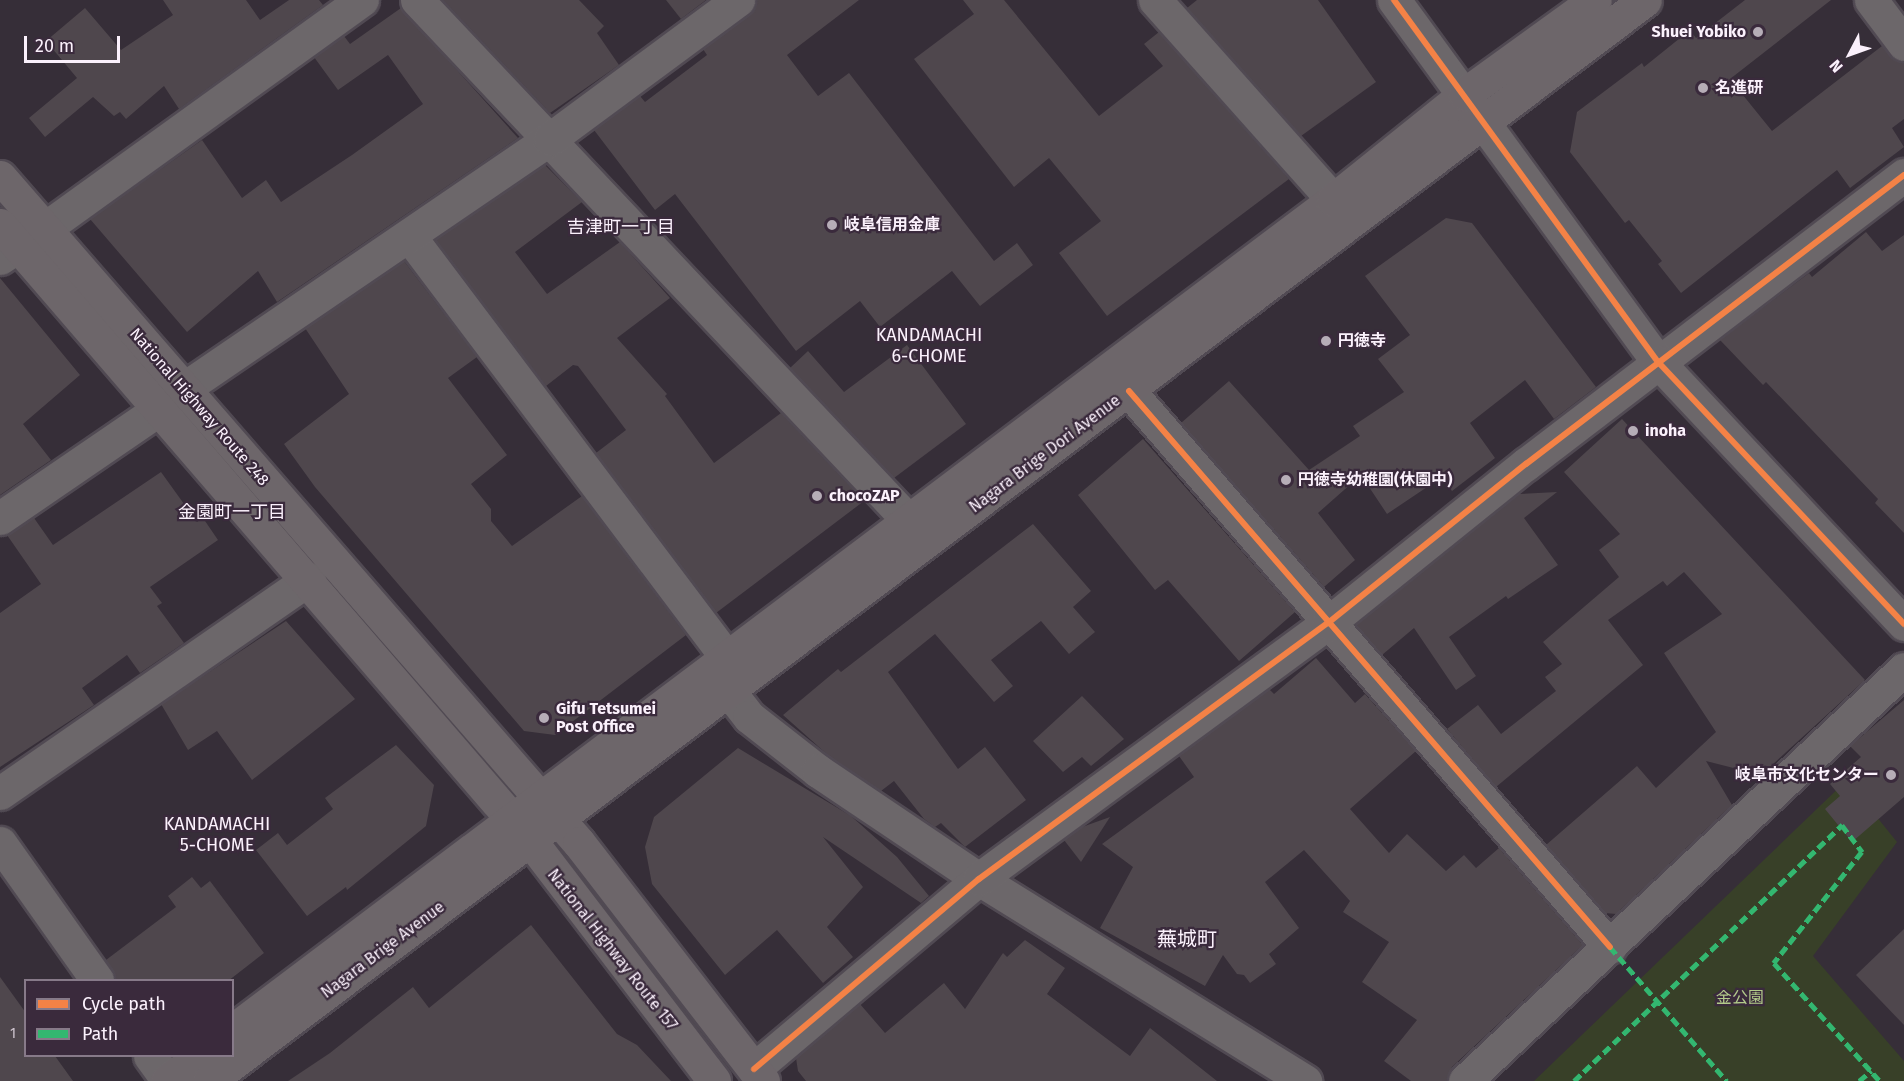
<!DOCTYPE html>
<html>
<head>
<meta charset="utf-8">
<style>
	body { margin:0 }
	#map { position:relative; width:1904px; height:1081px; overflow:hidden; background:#362e38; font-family:"Fira Sans","Noto Sans JP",sans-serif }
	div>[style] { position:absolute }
	.green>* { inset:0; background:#384028 }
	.building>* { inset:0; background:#4f474d }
	.roads { filter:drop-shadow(2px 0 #514a53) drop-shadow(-2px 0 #514a53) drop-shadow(0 2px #514a53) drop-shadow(0 -2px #514a53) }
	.minor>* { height:33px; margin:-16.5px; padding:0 16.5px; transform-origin:16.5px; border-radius:16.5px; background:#6c676a }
	.tertiary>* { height:33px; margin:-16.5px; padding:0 16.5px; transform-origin:16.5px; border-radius:16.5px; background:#6c676a }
	.trunk>* { height:33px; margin:-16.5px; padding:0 16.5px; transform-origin:16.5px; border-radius:16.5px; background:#6d666a }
	.quiet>* { height:4.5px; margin-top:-2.25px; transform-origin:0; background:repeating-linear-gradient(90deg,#33b770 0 9px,transparent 0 13.5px) }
	.cycleway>* { height:6px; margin:-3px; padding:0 3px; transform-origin:3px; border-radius:3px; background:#f48246 }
	.dots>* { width:16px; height:16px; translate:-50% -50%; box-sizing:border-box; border:3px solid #3a2a3c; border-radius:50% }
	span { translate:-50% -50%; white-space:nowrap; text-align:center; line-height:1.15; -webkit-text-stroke:4.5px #3a2a3c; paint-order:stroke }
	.number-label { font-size:14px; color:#d0c6d0 }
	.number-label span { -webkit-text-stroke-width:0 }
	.poi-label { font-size:16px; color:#fbf1fc; font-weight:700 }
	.right { translate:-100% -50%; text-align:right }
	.left { translate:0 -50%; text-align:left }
	.street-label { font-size:16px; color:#fbf1fc }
	.park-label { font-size:16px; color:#b2ca8a }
	.neighbourhood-label { font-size:18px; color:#fbf1fc }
	.quarter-label { font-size:20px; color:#fbf1fc }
	.legend { position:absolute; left:24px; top:979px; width:210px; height:78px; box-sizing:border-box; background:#3a2a3c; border:2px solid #877a89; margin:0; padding:8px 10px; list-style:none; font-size:18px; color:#fbf1fc }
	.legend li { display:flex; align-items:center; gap:12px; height:30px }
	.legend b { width:30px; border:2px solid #877a89 }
	.north { position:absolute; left:1820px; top:24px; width:60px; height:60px; -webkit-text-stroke:4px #3a2a3c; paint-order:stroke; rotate:229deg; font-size:16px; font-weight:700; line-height:24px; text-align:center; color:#fbf1fc }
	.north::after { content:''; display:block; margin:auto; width:21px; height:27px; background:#fbf1fc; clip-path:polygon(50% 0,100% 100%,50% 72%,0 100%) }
	.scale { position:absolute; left:24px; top:36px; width:96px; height:27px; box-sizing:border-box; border:3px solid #fbf1fc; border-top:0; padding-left:8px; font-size:18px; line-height:21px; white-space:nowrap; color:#fbf1fc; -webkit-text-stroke:4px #3a2a3c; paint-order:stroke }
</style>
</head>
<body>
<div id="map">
	<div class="green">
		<div style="clip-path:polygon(1847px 780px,1897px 842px,1813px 956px,1904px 1061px,1904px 1081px,1534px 1081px)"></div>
	</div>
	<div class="building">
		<div style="clip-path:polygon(163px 0,246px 0,260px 20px,289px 0,319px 0,323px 5px,179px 109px,164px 86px,126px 119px,120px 112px,114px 116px,93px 97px,45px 137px,29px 118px,77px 78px,46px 41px,85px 8px,121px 50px,173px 15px)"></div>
		<div style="clip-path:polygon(443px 0,579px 0,604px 26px,597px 33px,619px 65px,550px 113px)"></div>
		<div style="clip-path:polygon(666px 0,706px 0,681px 19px)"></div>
		<div style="clip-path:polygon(756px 0,859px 0,787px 55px,818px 96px,849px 73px,994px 261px,1017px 243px,1033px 265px,980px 306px,952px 271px,880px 327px,860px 301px,796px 351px,675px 194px,655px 210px,594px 130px,640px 96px,645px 102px,707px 55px,703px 49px,749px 15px)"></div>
		<div style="clip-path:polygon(963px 0,1004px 0,1099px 116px,1163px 66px,1144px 44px,1159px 32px,1289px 179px,1107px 316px,1059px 253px,1101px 221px,1049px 158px,1014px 187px,914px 59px,974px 14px)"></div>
		<div style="clip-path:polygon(1197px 0,1318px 0,1376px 82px,1301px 136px,1187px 8px)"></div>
		<div style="clip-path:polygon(1745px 0,1831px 0,1730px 79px,1772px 131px,1882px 46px,1896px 61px,1904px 62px,1904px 119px,1892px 128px,1904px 147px,1850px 188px,1837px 170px,1681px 293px,1658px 264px,1662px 261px,1629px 220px,1625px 223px,1570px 152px,1577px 112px,1642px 63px,1644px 67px,1690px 30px,1696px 38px)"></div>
		<div style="clip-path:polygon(401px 8px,518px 138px,277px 302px,258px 271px,187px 332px,90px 219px,202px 140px,242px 198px,266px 180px,281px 202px,352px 155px,423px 104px,388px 55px,338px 90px,314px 57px,344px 36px,350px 44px)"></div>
		<div style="clip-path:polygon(545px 165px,582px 202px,515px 252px,547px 294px,620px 242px,670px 298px,617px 338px,667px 394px,665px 396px,714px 463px,781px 413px,864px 501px,716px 613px,596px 453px,626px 430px,578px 366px,573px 365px,546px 386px,435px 240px)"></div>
		<div style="clip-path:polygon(1446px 218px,1472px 223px,1596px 387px,1554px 419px,1525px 380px,1470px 423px,1495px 458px,1452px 491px,1442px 477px,1387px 514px,1361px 475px,1318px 513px,1355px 560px,1324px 587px,1181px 423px,1229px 381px,1309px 470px,1360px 436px,1353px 426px,1404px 392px,1378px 359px,1410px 335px,1365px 276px)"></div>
		<div style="clip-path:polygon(1866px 232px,1882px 251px,1904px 235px,1904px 533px,1875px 503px,1878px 499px,1766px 382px,1763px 385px,1720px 340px,1809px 273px,1812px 277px)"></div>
		<div style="clip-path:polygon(404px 261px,477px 357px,448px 378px,507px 455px,471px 484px,491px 509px,491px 521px,512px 546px,582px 496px,686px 635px,555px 735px,524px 731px,315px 487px,284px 444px,349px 394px,305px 328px)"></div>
		<div style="clip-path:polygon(0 278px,80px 375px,23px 424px,51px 460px,0 495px)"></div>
		<div style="clip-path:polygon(907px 345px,966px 424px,894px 478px,790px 368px,808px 351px,844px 392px)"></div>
		<div style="clip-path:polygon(1622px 419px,1865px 680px,1761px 775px,1706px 761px,1732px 805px,1616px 914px,1605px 913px,1546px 845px,1637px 766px,1656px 788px,1716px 732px,1664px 653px,1722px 614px,1684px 572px,1667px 586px,1663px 581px,1608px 620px,1643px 665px,1496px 787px,1447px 729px,1478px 705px,1501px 734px,1556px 691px,1545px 677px,1562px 664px,1543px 642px,1619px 577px,1599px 550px,1620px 534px,1564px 472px)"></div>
		<div style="clip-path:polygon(1143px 439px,1295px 612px,1239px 661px,1168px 580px,1155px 590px,1078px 495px)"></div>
		<div style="clip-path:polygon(161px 472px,197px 522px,203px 518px,218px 540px,150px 587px,162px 603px,157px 606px,184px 643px,140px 673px,127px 655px,82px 688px,94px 705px,0 767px,0 613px,41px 584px,7px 535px,34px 518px,53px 545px)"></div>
		<div style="clip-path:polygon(1557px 492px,1524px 518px,1558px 565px,1508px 599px,1506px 596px,1449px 637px,1476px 676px,1456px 690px,1414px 628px,1382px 655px,1356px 625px,1519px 494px)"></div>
		<div style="clip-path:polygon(1033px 524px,1091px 591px,1073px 607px,1095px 632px,1069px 654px,1041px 621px,991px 660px,1013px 686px,994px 702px,935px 634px,888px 672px,958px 769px,985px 747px,1026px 800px,965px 847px,941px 823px,935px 827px,924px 819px,894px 781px,881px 791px,829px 756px,783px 715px,838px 669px,841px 672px)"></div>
		<div style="clip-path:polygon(286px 621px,355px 699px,252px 780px,217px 731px,188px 750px,161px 704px)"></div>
		<div style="clip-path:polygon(1316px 658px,1355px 703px,1365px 694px,1416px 751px,1350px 809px,1389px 853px,1407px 834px,1446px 871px,1464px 855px,1476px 868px,1499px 848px,1583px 945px,1452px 1067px,1447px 1081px,1411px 1081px,1384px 1061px,1417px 1020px,1362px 982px,1389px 942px,1343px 912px,1350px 901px,1304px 850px,1265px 882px,1299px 928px,1269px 954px,1276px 964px,1250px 983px,1244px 975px,1237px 974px,1223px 955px,1205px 986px,1100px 928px,1133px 867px,1102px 844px,1194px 777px,1179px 756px,1269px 689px,1274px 694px)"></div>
		<div style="clip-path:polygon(1082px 696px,1124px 739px,1091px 766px,1082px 757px,1063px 772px,1033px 741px)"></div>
		<div style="clip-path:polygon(1904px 700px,1904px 797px,1852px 842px,1825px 809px,1840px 796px,1830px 784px,1861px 757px,1850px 746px)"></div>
		<div style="clip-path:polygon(396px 745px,434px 785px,426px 826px,347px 890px,346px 887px,307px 916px,256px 850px,278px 833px,287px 845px,333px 809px,325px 798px)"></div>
		<div style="clip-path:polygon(738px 748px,851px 816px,897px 857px,929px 896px,921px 903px,823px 837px,863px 887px,827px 927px,853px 957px,823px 983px,777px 930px,725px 975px,652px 884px,645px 847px,654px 817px)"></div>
		<div style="clip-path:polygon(1110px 817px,1081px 862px,1064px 840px,1082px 827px)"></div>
		<div style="clip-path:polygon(192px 877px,201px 888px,210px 881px,264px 953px,228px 981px,115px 981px,106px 960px,176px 907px,168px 896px)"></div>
		<div style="clip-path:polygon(531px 925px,617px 1034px,637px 1045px,671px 1081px,288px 1081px,330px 1053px,413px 987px,429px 1008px)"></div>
		<div style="clip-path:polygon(1904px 929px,1904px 1025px,1856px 975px)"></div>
		<div style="clip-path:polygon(1025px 940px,1065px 968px,1047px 994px,1130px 1056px,1150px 1028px,1217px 1081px,806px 1081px,798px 1071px,796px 1058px,860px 1004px,885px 1033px,944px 983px,965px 1009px,1003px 953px,1007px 957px)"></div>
		<div style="clip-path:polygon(0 977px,26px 1013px,26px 1056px,55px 1056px,73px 1081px,0 1081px)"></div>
	</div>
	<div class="roads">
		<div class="minor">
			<div style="left:417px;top:0;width:715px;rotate:46.64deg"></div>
			<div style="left:1155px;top:0;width:268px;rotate:48.3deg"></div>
			<div style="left:1871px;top:0;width:55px;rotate:53.1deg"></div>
			<div style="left:44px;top:229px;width:392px;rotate:-35.8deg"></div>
			<div style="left:410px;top:237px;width:527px;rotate:53.02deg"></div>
			<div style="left:0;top:258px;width:22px;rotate:-34deg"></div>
			<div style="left:183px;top:389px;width:444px;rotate:-34.3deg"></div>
			<div style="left:550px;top:139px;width:234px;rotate:-36.5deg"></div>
			<div style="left:1129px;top:391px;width:735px;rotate:49.14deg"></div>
			<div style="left:0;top:518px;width:191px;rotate:-34.4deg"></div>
			<div style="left:728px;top:690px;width:34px;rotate:52deg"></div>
			<div style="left:749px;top:717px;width:88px;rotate:38deg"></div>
			<div style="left:818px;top:771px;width:194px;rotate:33.9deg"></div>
			<div style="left:979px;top:879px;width:384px;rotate:31.8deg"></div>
			<div style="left:0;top:793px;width:376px;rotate:-34.7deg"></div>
			<div style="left:0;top:843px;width:168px;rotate:54.7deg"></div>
			<div style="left:150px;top:1056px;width:31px;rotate:54deg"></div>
			<div style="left:754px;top:1069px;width:294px;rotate:-40.2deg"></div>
			<div style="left:979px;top:879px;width:433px;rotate:-36.3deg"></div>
			<div style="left:1328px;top:623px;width:254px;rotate:-38.8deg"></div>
			<div style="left:1526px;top:464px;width:476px;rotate:-37.4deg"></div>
			<div style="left:1465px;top:1081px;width:602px;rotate:-43.18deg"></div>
		</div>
		<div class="tertiary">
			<div style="left:1394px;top:0;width:449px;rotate:53.9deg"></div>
			<div style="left:1659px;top:363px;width:358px;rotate:46.8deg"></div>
		</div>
		<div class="trunk">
			<div style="left:0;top:177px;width:882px;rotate:49deg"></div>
			<div style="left:579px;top:843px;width:301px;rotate:52.3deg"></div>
			<div style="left:0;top:225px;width:812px;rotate:49.25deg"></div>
			<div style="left:530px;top:840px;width:303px;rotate:52.6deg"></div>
			<div style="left:232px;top:1031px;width:1379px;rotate:-37.04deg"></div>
			<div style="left:1333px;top:200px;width:169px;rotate:-38.8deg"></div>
			<div style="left:1465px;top:94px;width:160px;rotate:-35.9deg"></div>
			<div style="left:167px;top:1081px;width:42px;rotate:-36.3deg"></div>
			<div style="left:209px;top:1081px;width:1797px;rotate:-36.97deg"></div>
		</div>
	</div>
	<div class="quiet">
		<div style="left:1610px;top:947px;width:178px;rotate:48.9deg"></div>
		<div style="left:1574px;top:1081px;width:371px;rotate:-43.7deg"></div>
		<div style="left:1842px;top:825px;width:34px;rotate:53deg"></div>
		<div style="left:1862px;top:852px;width:142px;rotate:128.4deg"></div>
		<div style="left:1774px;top:963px;width:159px;rotate:48.1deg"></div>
		<div style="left:1859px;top:1081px;width:16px;rotate:-40deg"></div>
	</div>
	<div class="cycleway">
		<div style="left:1394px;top:0;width:449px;rotate:53.9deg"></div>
		<div style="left:1659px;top:363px;width:358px;rotate:46.8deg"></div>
		<div style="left:1129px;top:391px;width:735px;rotate:49.14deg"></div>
		<div style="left:754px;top:1069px;width:294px;rotate:-40.2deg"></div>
		<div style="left:979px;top:879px;width:433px;rotate:-36.3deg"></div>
		<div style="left:1328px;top:623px;width:254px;rotate:-38.8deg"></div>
		<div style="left:1526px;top:464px;width:476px;rotate:-37.4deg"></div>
	</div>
	<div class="dots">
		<div style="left:1758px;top:32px;background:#b6adb7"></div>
		<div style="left:1703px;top:88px;background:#b6adb7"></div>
		<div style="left:832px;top:225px;background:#b6adb7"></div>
		<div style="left:1326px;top:341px;background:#b6adb7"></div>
		<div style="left:1633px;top:431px;background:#b6adb7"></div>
		<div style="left:1286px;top:480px;background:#b6adb7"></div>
		<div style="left:817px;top:496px;background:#b6adb7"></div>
		<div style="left:544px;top:718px;background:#b6adb7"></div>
		<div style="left:1891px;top:775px;background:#b6adb7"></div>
	</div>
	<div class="number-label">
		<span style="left:13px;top:1034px">1</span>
	</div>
	<div class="poi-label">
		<span class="right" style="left:1746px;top:32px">Shuei Yobiko</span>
		<span class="left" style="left:1715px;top:88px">名進研</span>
		<span class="left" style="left:844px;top:225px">岐阜信用金庫</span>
		<span class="left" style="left:1338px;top:341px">円徳寺</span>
		<span class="left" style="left:1645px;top:431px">inoha</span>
		<span class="left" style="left:1298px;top:480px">円徳寺幼稚園(休園中)</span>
		<span class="left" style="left:829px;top:496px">chocoZAP</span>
		<span class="left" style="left:556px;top:718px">Gifu Tetsumei<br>Post Office</span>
		<span class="right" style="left:1879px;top:775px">岐阜市文化センター</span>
	</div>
	<div class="street-label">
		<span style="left:199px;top:407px;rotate:49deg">National Highway Route 248</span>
		<span style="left:1045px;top:454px;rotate:-37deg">Nagara Brige Dori Avenue</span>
		<span style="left:383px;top:950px;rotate:-37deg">Nagara Brige Avenue</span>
		<span style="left:612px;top:950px;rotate:52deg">National Highway Route 157</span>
	</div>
	<div class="park-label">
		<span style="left:1740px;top:998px">金公園</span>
	</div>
	<div class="neighbourhood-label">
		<span style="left:621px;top:227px">吉津町一丁目</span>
		<span style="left:929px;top:346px">KANDAMACHI<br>6-CHOME</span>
		<span style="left:232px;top:512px">金園町一丁目</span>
		<span style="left:217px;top:835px">KANDAMACHI<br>5-CHOME</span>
	</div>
	<div class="quarter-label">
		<span style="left:1187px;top:939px">蕪城町</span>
	</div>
	<ul class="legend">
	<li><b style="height:8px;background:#f48246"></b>Cycle path</li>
	<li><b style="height:8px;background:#33b770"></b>Path</li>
	</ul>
	<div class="north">N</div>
	<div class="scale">20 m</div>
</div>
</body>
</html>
